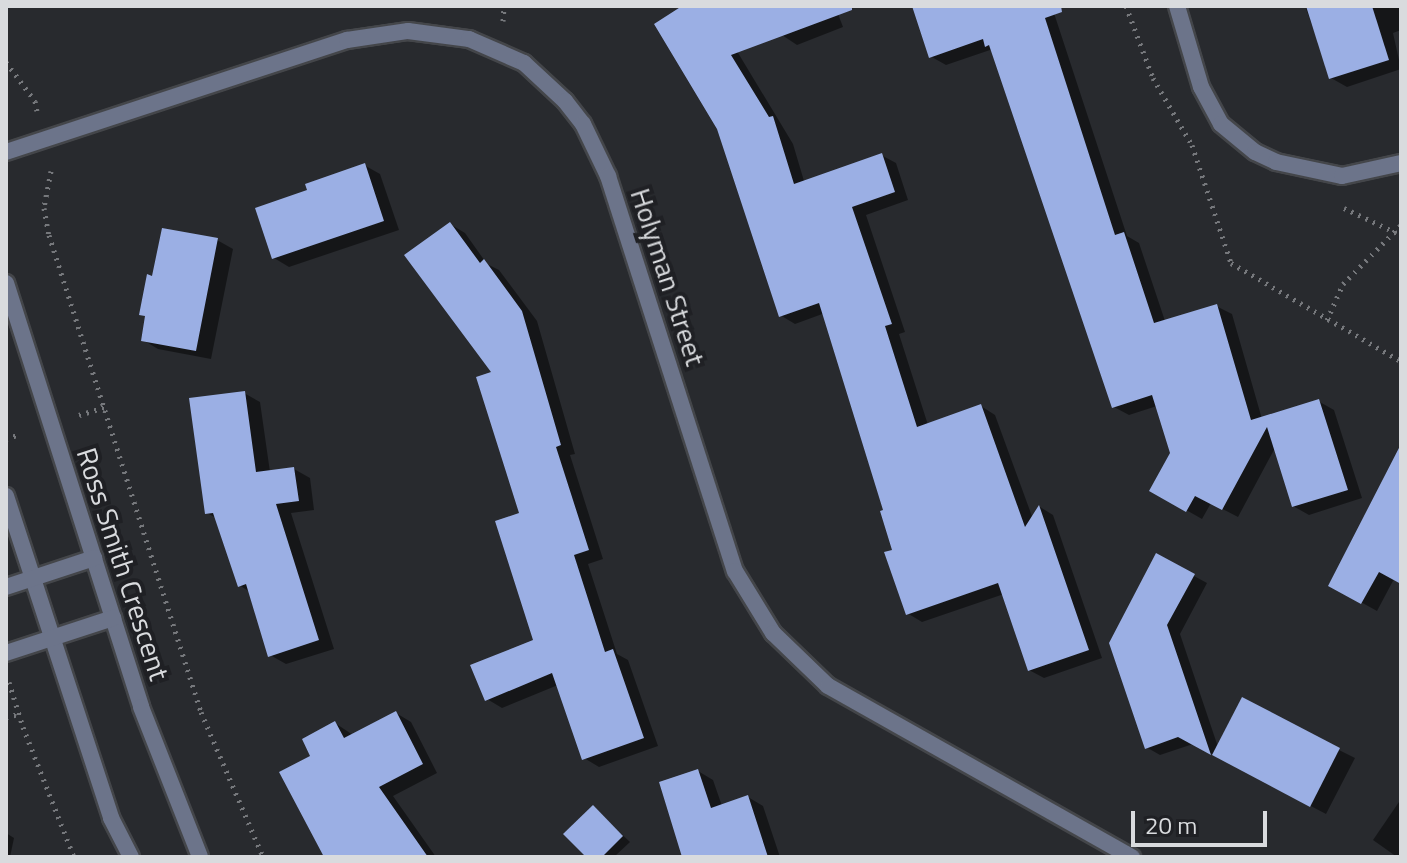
<!DOCTYPE html>
<html>
<head>
<meta charset="utf-8">
<style>
	body { margin:0 }
	#map { position:relative; width:1407px; height:863px; overflow:hidden; background:#282a2e; font-family:"Titillium Web",sans-serif }
	div>[style] { position:absolute }
	.shadow>* { inset:0; background:#0007 }
	.building>* { inset:0; background:#9bafe4 }
	.path>* { height:5px; margin-top:-2.5px; transform-origin:0; background:repeating-linear-gradient(90deg,#76787c 0 2px,transparent 0 8px) }
	.roads { filter:drop-shadow(2px 0 #44464a) drop-shadow(-2px 0 #44464a) drop-shadow(0 2px #44464a) drop-shadow(0 -2px #44464a) }
	.minor>* { height:16px; margin:-8px; padding:0 8px; transform-origin:8px; border-radius:8px; background:#6c748a }
	.tertiary>* { height:16px; margin:-8px; padding:0 8px; transform-origin:8px; border-radius:8px; background:#6c748a }
	span { translate:-50% -50%; white-space:nowrap; text-align:center; line-height:1.15; -webkit-text-stroke:8px #1f2024; paint-order:stroke }
	.street-label { font-size:28px; color:#d9dbde }
	.frame { position:absolute; inset:0; border:8px solid #d9dbde; pointer-events:none }
	.scale { position:absolute; left:1131px; top:811px; width:136px; height:36px; box-sizing:border-box; border:4px solid #d9dbde; border-top:0; padding-left:10px; font-size:24px; line-height:28px; white-space:nowrap; color:#d9dbde; -webkit-text-stroke:6px #1f2024; paint-order:stroke }
</style>
</head>
<body>
<div id="map">
	<div class="shadow">
		<div style="clip-path:polygon(686px 6px,711px 8px,793px 144px,804px 181px,881px 155px,896px 163px,908px 200px,866px 215px,905px 332px,899px 334px,928px 425px,981px 406px,995px 415px,1033px 519px,1040px 507px,1053px 515px,1102px 658px,1044px 678px,1029px 670px,1004px 594px,922px 622px,907px 613px,885px 512px,825px 313px,795px 324px,780px 315px)"></div>
		<div style="clip-path:polygon(771px 6px,835px 6px,843px 27px,797px 45px,782px 35px)"></div>
		<div style="clip-path:polygon(914px 6px,1048px 6px,1053px 10px,1127px 236px,1139px 243px,1165px 321px,1216px 306px,1232px 314px,1262px 419px,1318px 401px,1334px 410px,1362px 498px,1309px 515px,1293px 506px,1275px 448px,1238px 517px,1211px 503px,1202px 519px,1151px 490px,1172px 453px,1157px 406px,1129px 415px,1114px 407px,993px 49px,946px 65px,930px 56px)"></div>
		<div style="clip-path:polygon(1305px 6px,1401px 6px,1401px 30px,1393px 33px,1401px 69px,1347px 87px,1331px 78px)"></div>
		<div style="clip-path:polygon(364px 165px,380px 174px,399px 230px,289px 267px,274px 258px,309px 192px)"></div>
		<div style="clip-path:polygon(450px 224px,465px 233px,487px 264px,499px 270px,537px 321px,575px 454px,570px 455px,603px 559px,588px 564px,617px 654px,628px 660px,658px 746px,599px 767px,584px 758px,558px 685px,502px 708px,487px 699px,535px 641px,521px 514px,494px 373px)"></div>
		<div style="clip-path:polygon(217px 240px,233px 249px,211px 359px,158px 349px,143px 340px,154px 279px)"></div>
		<div style="clip-path:polygon(244px 393px,260px 402px,270px 472px,294px 469px,310px 478px,314px 510px,291px 513px,334px 649px,286px 664px,270px 655px,250px 592px,239px 585px,218px 519px,207px 513px)"></div>
		<div style="clip-path:polygon(1401px 448px,1401px 583px,1394px 579px,1377px 611px,1330px 585px)"></div>
		<div style="clip-path:polygon(1157px 556px,1207px 583px,1180px 634px,1218px 747px,1339px 750px,1355px 758px,1326px 814px,1193px 744px,1160px 755px,1146px 747px)"></div>
		<div style="clip-path:polygon(396px 713px,411px 722px,437px 773px,393px 796px,436px 857px,326px 857px,313px 757px,335px 723px,353px 735px)"></div>
		<div style="clip-path:polygon(698px 771px,713px 780px,722px 806px,748px 797px,763px 806px,780px 857px,684px 857px)"></div>
		<div style="clip-path:polygon(1401px 799px,1401px 857px,1397px 857px,1373px 840px)"></div>
		<div style="clip-path:polygon(593px 807px,630px 842px,614px 857px,589px 857px)"></div>
		<div style="clip-path:polygon(6px 833px,14px 838px,10px 857px,6px 857px)"></div>
	</div>
	<div class="building">
		<div style="clip-path:polygon(682px 6px,852px 6px,852px 10px,731px 55px,769px 117px,773px 116px,794px 184px,882px 153px,895px 192px,852px 207px,892px 324px,885px 326px,917px 427px,981px 404px,1025px 527px,1039px 505px,1089px 650px,1028px 671px,998px 583px,906px 615px,884px 552px,892px 550px,880px 511px,883px 510px,819px 303px,779px 317px,717px 129px,654px 24px)"></div>
		<div style="clip-path:polygon(912px 6px,1061px 6px,1062px 12px,1045px 18px,1115px 235px,1124px 232px,1154px 323px,1217px 304px,1251px 420px,1319px 399px,1348px 490px,1292px 507px,1267px 427px,1222px 510px,1195px 496px,1186px 512px,1149px 491px,1170px 453px,1152px 395px,1112px 408px,989px 45px,985px 47px,983px 39px,929px 58px)"></div>
		<div style="clip-path:polygon(1306px 6px,1372px 6px,1389px 60px,1329px 79px)"></div>
		<div style="clip-path:polygon(365px 163px,384px 221px,272px 259px,255px 208px,307px 190px,305px 184px)"></div>
		<div style="clip-path:polygon(450px 222px,480px 263px,484px 259px,522px 311px,561px 445px,556px 447px,589px 550px,574px 555px,605px 652px,613px 649px,644px 738px,582px 760px,552px 673px,485px 701px,470px 665px,533px 640px,495px 521px,519px 513px,476px 377px,491px 372px,404px 255px)"></div>
		<div style="clip-path:polygon(162px 228px,218px 238px,196px 351px,141px 341px,145px 316px,139px 315px,147px 274px,152px 276px)"></div>
		<div style="clip-path:polygon(245px 391px,256px 472px,294px 467px,299px 501px,276px 504px,319px 640px,268px 657px,246px 584px,238px 587px,213px 513px,205px 514px,189px 398px)"></div>
		<div style="clip-path:polygon(1401px 444px,1401px 584px,1379px 572px,1361px 604px,1328px 586px)"></div>
		<div style="clip-path:polygon(1156px 553px,1195px 574px,1167px 625px,1211px 755px,1178px 737px,1145px 749px,1109px 643px)"></div>
		<div style="clip-path:polygon(1242px 697px,1340px 748px,1310px 807px,1212px 755px)"></div>
		<div style="clip-path:polygon(396px 711px,423px 764px,379px 787px,428px 857px,324px 857px,279px 772px,310px 756px,302px 739px,335px 721px,344px 738px)"></div>
		<div style="clip-path:polygon(698px 769px,711px 808px,748px 795px,768px 857px,682px 857px,659px 782px)"></div>
		<div style="clip-path:polygon(593px 805px,623px 836px,602px 857px,586px 857px,563px 834px)"></div>
	</div>
	<div class="path">
		<div style="left:1126px;top:6px;width:77px;rotate:69.4deg"></div>
		<div style="left:1153px;top:78px;width:78px;rotate:59.8deg"></div>
		<div style="left:1192px;top:145px;width:124px;rotate:71.7deg"></div>
		<div style="left:1231px;top:263px;width:196px;rotate:30deg"></div>
		<div style="left:503px;top:21px;width:15px;rotate:-86deg"></div>
		<div style="left:6px;top:62px;width:49px;rotate:53.4deg"></div>
		<div style="left:35px;top:101px;width:10px;rotate:79deg"></div>
		<div style="left:51px;top:171px;width:38px;rotate:101deg"></div>
		<div style="left:44px;top:208px;width:27px;rotate:80deg"></div>
		<div style="left:49px;top:235px;width:501px;rotate:72.33deg"></div>
		<div style="left:201px;top:712px;width:158px;rotate:66.8deg"></div>
		<div style="left:1344px;top:208px;width:63px;rotate:25.3deg"></div>
		<div style="left:1327px;top:320px;width:39px;rotate:-66deg"></div>
		<div style="left:1343px;top:284px;width:83px;rotate:-45.5deg"></div>
		<div style="left:79px;top:415px;width:27px;rotate:-17deg"></div>
		<div style="left:6px;top:439px;width:15px;rotate:-20deg"></div>
		<div style="left:9px;top:682px;width:47px;rotate:72.7deg"></div>
		<div style="left:23px;top:727px;width:140px;rotate:68.6deg"></div>
		<div style="left:6px;top:717px;width:13px;rotate:-13deg"></div>
	</div>
	<div class="roads">
		<div class="minor">
			<div style="left:1177px;top:6px;width:84px;rotate:73.5deg"></div>
			<div style="left:1201px;top:87px;width:42px;rotate:61.6deg"></div>
			<div style="left:1221px;top:124px;width:44px;rotate:39.5deg"></div>
			<div style="left:1255px;top:152px;width:23px;rotate:25deg"></div>
			<div style="left:1276px;top:162px;width:67px;rotate:12deg"></div>
			<div style="left:1342px;top:176px;width:60px;rotate:-12.4deg"></div>
			<div style="left:6px;top:152px;width:359px;rotate:-18.2deg"></div>
			<div style="left:347px;top:40px;width:62px;rotate:-8.4deg"></div>
			<div style="left:408px;top:31px;width:62px;rotate:7.5deg"></div>
			<div style="left:469px;top:39px;width:60px;rotate:23.6deg"></div>
			<div style="left:524px;top:63px;width:56px;rotate:42.8deg"></div>
			<div style="left:565px;top:101px;width:29px;rotate:52deg"></div>
			<div style="left:583px;top:124px;width:58px;rotate:64.3deg"></div>
			<div style="left:608px;top:176px;width:415px;rotate:72.2deg"></div>
			<div style="left:735px;top:571px;width:73px;rotate:58.5deg"></div>
			<div style="left:773px;top:633px;width:76px;rotate:43.9deg"></div>
			<div style="left:828px;top:686px;width:349px;rotate:29.4deg"></div>
		</div>
		<div class="tertiary">
			<div style="left:6px;top:283px;width:445px;rotate:72.3deg"></div>
			<div style="left:141px;top:707px;width:161px;rotate:68.5deg"></div>
			<div style="left:6px;top:496px;width:339px;rotate:71.9deg"></div>
			<div style="left:111px;top:818px;width:44px;rotate:62.9deg"></div>
			<div style="left:6px;top:587px;width:93px;rotate:-18.2deg"></div>
			<div style="left:6px;top:653px;width:113px;rotate:-18.1deg"></div>
		</div>
	</div>
	<div class="street-label">
		<span style="left:668px;top:277px;rotate:72deg">Holyman Street</span>
		<span style="left:123px;top:564px;rotate:72deg">Ross Smith Crescent</span>
	</div>
	<div class="frame"></div>
	<div class="scale">20 m</div>
</div>
</body>
</html>
